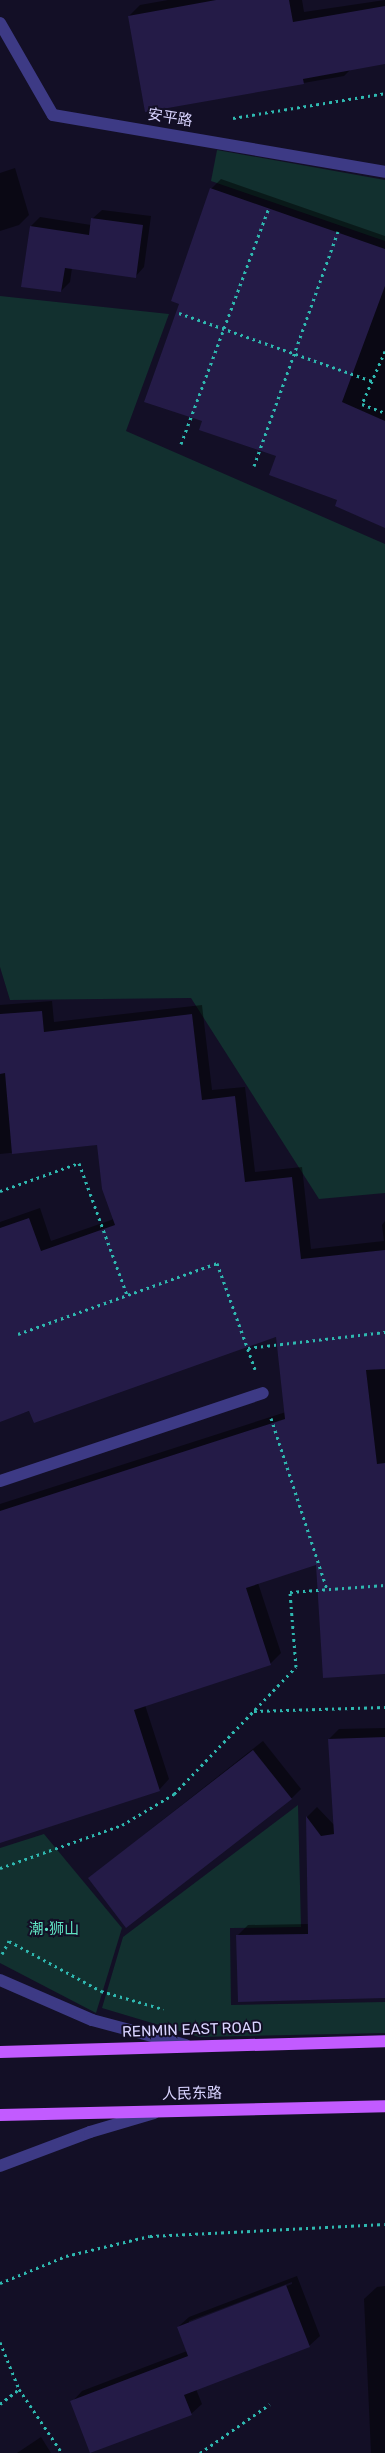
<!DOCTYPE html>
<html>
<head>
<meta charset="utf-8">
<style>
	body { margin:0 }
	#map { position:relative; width:385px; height:2453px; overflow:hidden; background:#130f26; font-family:Rubik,"Noto Sans SC",sans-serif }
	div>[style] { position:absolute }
	.green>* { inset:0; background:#12302f }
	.shadow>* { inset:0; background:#0007 }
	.building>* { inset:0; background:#241b47 }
	.path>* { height:3px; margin-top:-1.5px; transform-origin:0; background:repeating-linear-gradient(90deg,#2fb8b0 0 2.5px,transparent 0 6.5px) }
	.minor>* { height:12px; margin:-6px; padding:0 6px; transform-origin:6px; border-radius:6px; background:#3d3a85 }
	.major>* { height:12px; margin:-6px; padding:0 6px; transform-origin:6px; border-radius:6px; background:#c25bff }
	span { translate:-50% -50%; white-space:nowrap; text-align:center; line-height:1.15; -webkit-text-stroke:4px #130f26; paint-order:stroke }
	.street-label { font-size:15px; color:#d9d4ff }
	.park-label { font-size:15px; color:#5fe0c0 }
</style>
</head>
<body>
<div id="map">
	<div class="green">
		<div style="clip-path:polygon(217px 150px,385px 180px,385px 241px,211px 181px)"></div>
		<div style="clip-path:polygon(0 296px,169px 314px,126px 431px,385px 544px,385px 1193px,319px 1199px,191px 998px,10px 1000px,0 967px)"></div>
		<div style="clip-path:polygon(298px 1805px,301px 1927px,230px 1928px,231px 2005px,385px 2002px,385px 2033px,199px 2037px,102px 2008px,123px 1937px)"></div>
		<div style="clip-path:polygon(44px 1834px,122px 1928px,96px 2013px,0 1963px,0 1848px)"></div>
	</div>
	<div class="shadow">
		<div style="clip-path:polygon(168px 0,302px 0,304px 12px,385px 0,385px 54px,355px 65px,344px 76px,146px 110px,129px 16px,140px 5px)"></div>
		<div style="clip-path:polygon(15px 168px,29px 215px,19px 225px,0 231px,0 173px)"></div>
		<div style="clip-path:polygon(221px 179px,385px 236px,385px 527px,339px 499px,278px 455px,203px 421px,181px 303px,211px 189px)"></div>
		<div style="clip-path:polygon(102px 210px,151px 216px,144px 267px,135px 277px,72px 268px,70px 282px,61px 291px,31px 226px,40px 217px,91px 225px,92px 219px)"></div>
		<div style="clip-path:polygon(52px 1001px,54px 1022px,202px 1005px,212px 1090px,245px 1087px,255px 1172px,302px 1167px,311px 1249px,384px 1241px,382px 1225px,385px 1221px,385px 1304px,0 1420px,0 1222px,40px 1208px,51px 1241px,114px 1219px,98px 1144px,0 1154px,0 1005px)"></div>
		<div style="clip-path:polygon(385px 1351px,385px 1673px,317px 1563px,258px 1583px,281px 1653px,270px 1664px,145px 1705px,169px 1779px,159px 1790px,0 1842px,0 1504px,286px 1412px)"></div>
		<div style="clip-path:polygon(385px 1728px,385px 1996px,237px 1936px,248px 1925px,309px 1924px,307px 1817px,317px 1807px,335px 1826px,329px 1739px,339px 1729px)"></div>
		<div style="clip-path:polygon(263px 1741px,301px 1789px,292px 1798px,89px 1878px)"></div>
		<div style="clip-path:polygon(evenodd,297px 2276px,320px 2336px,309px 2346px,196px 2389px,202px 2404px,191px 2414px,72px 2402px,82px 2391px,187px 2351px,178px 2327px,189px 2317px,297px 2276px,292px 2282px,292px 2284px,189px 2323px,189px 2321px,292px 2282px)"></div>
		<div style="clip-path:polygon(385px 2286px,385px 2453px,371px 2453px,364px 2299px,377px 2287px)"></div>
		<div style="clip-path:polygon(41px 2437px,51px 2453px,17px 2453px)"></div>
	</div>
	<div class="building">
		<div style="clip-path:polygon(216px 0,289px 0,293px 22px,385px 6px,385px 64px,303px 79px,304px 84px,145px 112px,128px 16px)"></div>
		<div style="clip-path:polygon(210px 188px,385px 249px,385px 286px,342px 402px,385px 421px,385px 528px,335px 506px,337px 500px,269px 475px,276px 456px,199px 430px,202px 421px,144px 402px,179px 304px,171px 301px)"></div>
		<div style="clip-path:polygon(91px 218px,143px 225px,136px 278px,65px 268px,61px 292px,21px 287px,30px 226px,89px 235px)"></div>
		<div style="clip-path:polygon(42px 1011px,44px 1032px,192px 1014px,202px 1100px,235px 1096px,245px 1182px,292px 1177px,301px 1259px,385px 1250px,385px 1369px,366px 1370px,377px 1464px,385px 1463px,385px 1674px,323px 1678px,316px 1565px,246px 1588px,271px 1665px,134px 1710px,160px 1791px,0 1843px,0 1511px,285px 1419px,276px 1337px,34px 1423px,29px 1411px,0 1422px,0 1228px,29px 1218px,41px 1251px,115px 1225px,102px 1189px,97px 1145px,12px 1154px,5px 1073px,0 1074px,0 1014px)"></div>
		<div style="clip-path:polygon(385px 1737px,385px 1998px,238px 2002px,236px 1935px,308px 1934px,306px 1816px,321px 1836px,334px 1834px,328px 1739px)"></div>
		<div style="clip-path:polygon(253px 1750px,292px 1799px,126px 1928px,88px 1878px)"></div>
		<div style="clip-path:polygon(286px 2285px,310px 2347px,184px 2395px,192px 2415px,90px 2453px,70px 2401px,188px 2356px,177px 2327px)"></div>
	</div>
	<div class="path">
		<div style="left:233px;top:118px;width:154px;rotate:-9.3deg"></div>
		<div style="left:179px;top:313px;width:205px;rotate:19.4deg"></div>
		<div style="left:385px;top:351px;width:58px;rotate:113.5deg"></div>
		<div style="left:362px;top:404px;width:25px;rotate:21deg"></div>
		<div style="left:181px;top:444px;width:252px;rotate:-69.6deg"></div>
		<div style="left:254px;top:466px;width:249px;rotate:-70.3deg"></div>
		<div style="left:0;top:1191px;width:84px;rotate:-19.5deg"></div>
		<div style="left:79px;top:1163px;width:140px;rotate:70deg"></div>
		<div style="left:18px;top:1334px;width:211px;rotate:-19.6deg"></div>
		<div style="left:217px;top:1263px;width:113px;rotate:70.3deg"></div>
		<div style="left:248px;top:1348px;width:138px;rotate:-6.7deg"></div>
		<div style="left:271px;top:1418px;width:180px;rotate:71.9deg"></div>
		<div style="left:254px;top:1711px;width:131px;rotate:-1.7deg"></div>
		<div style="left:0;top:1868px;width:129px;rotate:-19.4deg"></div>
		<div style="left:122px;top:1825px;width:61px;rotate:-30.8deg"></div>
		<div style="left:174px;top:1794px;width:176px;rotate:-46.2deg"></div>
		<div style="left:296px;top:1667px;width:75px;rotate:-94.6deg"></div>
		<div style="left:290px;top:1592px;width:95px;rotate:-4.2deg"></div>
		<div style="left:2px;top:1954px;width:15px;rotate:-62deg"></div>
		<div style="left:9px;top:1941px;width:105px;rotate:28.5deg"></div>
		<div style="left:101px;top:1991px;width:65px;rotate:16.2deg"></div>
		<div style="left:0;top:2283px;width:71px;rotate:-22.2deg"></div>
		<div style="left:66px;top:2256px;width:86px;rotate:-13.4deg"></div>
		<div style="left:150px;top:2236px;width:235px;rotate:-2.9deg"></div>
		<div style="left:0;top:2342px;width:51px;rotate:68deg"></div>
		<div style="left:19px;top:2389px;width:77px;rotate:56.1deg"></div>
		<div style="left:0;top:2404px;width:24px;rotate:-38deg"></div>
		<div style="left:200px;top:2453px;width:85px;rotate:-35deg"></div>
	</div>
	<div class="minor">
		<div style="left:0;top:23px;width:106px;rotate:60.1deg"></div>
		<div style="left:53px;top:115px;width:337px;rotate:9.7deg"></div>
		<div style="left:0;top:1481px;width:277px;rotate:-18.5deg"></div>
		<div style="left:0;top:1980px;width:100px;rotate:23.5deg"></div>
		<div style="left:92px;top:2020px;width:97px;rotate:14.9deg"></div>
		<div style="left:0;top:2166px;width:96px;rotate:-20.7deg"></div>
		<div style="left:90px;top:2132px;width:67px;rotate:-16.5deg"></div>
	</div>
	<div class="major">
		<div style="left:0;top:2052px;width:385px;rotate:-1.6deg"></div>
		<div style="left:0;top:2115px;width:385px;rotate:-1.3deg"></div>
	</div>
	<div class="street-label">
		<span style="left:170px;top:118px;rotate:9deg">安平路</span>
		<span style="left:192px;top:2030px;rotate:-2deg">RENMIN EAST ROAD</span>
		<span style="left:192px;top:2094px;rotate:-1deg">人民东路</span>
	</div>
	<div class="park-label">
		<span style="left:54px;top:1930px">潮·狮山</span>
	</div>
</div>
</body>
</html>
